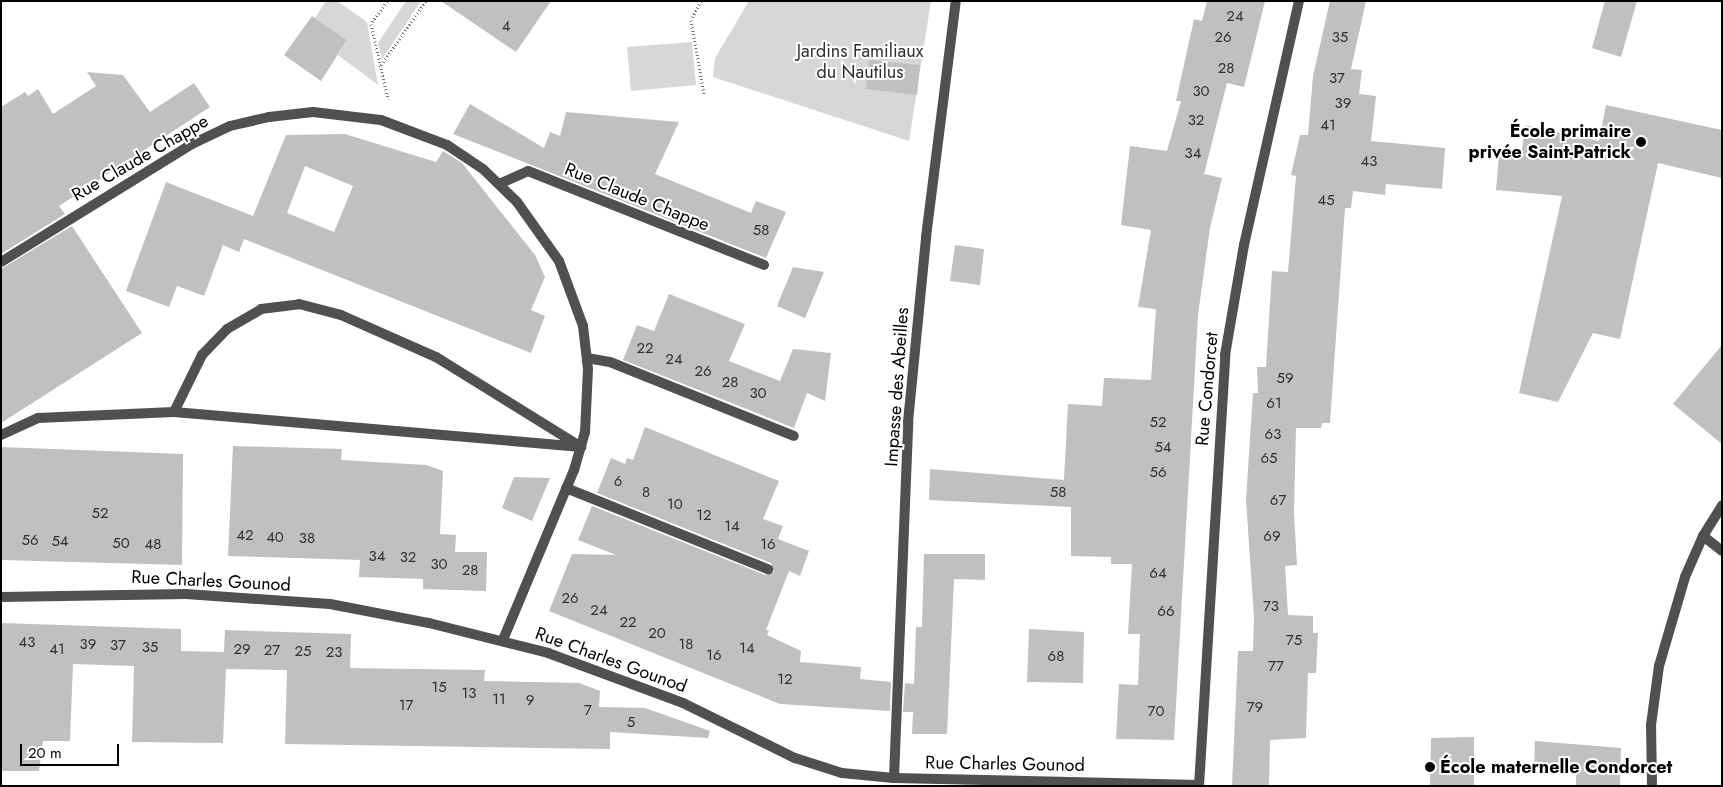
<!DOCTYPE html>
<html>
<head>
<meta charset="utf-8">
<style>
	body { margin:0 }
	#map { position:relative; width:1723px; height:787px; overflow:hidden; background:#fff; font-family:Jost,sans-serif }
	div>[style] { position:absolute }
	.green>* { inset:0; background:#d7d7d7 }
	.building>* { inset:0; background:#c0c0c0 }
	.path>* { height:3px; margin-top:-1.5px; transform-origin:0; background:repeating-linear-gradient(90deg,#727272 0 1px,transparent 0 3.5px) }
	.lane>* { height:10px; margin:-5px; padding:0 5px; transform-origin:5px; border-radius:5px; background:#505050 }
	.street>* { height:10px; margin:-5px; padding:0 5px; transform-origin:5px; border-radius:5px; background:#505050 }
	.dots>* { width:14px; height:14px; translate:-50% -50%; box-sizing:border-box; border:2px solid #fff; border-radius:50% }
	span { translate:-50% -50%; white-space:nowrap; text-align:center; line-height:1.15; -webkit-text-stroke:4px #fff; paint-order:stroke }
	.number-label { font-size:15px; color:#303030 }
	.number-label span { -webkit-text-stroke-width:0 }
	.park-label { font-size:18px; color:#2e2e2e }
	.poi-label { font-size:18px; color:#000; font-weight:700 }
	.right { translate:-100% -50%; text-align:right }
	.left { translate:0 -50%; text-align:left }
	.street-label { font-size:18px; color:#000 }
	.frame { position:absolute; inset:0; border:2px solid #000; pointer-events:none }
	.scale { position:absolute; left:20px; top:744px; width:99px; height:22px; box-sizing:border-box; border:2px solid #000; border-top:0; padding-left:6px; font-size:15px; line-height:18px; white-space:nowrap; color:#000; -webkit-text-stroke:4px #fff; paint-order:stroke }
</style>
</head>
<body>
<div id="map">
	<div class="green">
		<div style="clip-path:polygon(326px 1px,337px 1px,367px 22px,378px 85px,338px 55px,347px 40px,315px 18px)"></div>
		<div style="clip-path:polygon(406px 1px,421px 1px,382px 59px,378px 43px)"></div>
		<div style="clip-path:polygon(749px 1px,931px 1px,909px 141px,713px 77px,715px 58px)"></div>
		<div style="clip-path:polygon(692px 42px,696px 85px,631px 91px,627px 47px)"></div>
	</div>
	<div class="building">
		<div style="clip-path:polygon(441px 1px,551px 1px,516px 52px)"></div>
		<div style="clip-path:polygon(1207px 1px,1265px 1px,1244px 87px,1227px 83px,1204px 174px,1222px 178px,1210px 228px,1198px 315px,1174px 740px,1116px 739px,1119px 684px,1138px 685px,1140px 634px,1128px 634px,1132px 564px,1111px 564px,1111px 557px,1071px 556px,1071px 507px,929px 500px,930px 469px,1064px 480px,1068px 404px,1102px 406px,1104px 378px,1151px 380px,1156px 309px,1138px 307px,1151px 230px,1121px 225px,1130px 146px,1167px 151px,1181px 101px,1176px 101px,1194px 19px,1202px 21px)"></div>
		<div style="clip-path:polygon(1330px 1px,1366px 1px,1351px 69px,1362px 70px,1359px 94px,1376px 96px,1371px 141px,1445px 148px,1442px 189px,1386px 184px,1385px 195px,1353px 191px,1351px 208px,1345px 208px,1330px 423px,1322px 423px,1321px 428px,1296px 428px,1294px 513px,1297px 565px,1285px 566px,1288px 615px,1313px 616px,1313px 633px,1318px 633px,1316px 673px,1308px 673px,1306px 738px,1270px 740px,1269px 786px,1232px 786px,1238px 651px,1253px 651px,1254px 617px,1246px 500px,1253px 393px,1258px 393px,1257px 367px,1266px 367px,1272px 271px,1288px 272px,1296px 176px,1291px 175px,1300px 135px,1308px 135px,1313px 76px)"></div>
		<div style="clip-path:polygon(1605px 1px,1637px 1px,1621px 57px,1592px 48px)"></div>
		<div style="clip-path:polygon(312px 16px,347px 40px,321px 81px,284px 55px)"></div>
		<div style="clip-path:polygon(869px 60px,920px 65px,917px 95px,866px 89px)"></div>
		<div style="clip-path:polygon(87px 72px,123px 75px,150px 112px,194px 83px,210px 107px,59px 206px,65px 214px,1px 254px,1px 107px,25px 92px,28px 96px,38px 89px,53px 114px,96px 86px)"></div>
		<div style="clip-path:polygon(470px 104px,544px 148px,550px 132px,560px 136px,566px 112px,679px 122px,655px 174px,751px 213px,756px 201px,786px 212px,766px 258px,453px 134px)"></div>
		<div style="clip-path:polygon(1606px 105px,1722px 130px,1722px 178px,1658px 163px,1620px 339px,1593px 333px,1558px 402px,1519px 393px,1562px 196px,1496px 190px,1499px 155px,1521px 158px,1525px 125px,1599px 141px)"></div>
		<div style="clip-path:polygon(evenodd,345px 134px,436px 162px,443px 151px,462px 163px,535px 255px,545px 277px,531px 310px,545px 316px,531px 353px,244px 239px,239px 252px,223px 245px,204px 296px,177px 286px,169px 307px,126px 291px,166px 182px,253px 216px,286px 135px,345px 134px,305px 166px,353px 186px,334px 232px,287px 213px,305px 166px)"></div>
		<div style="clip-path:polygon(72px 226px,142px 333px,1px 423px,1px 269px)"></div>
		<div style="clip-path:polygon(955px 245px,984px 249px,980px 285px,950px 281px)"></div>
		<div style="clip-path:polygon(793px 267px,824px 272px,805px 318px,777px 306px)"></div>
		<div style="clip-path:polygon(669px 294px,745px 324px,729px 361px,780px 381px,793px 349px,831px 353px,825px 401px,807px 393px,794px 428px,623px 360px,637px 325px,654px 331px)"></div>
		<div style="clip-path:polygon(1722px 345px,1722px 444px,1673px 404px)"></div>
		<div style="clip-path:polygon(645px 427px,779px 481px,763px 519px,783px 526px,778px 539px,809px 551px,800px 576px,789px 571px,766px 630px,769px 631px,767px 635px,801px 651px,800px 662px,861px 667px,860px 679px,891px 682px,890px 711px,780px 704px,549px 611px,572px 554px,616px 555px,578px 540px,592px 506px,765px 575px,774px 572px,771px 563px,597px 493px,611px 458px,625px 464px,627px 458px,633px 460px)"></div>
		<div style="clip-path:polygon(233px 446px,342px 449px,341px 460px,426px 465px,443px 471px,440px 534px,456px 535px,455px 552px,487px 552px,486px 591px,423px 589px,423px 579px,359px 577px,360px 560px,228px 556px)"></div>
		<div style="clip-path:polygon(1px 447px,183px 454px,182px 565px,1px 560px)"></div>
		<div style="clip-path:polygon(514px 477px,550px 478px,532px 521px,502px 508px)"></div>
		<div style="clip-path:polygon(924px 554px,985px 554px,985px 580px,954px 579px,947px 734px,912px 734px,913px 712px,903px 712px,905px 683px,914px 684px,916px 627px,922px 627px)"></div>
		<div style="clip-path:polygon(1px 623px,181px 629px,181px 651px,224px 652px,225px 630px,351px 634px,350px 668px,485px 670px,484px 681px,579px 683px,600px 691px,599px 707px,645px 708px,710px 731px,708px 738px,610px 732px,610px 749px,285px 744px,287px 670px,226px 669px,223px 743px,132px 742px,134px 666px,73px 664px,70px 741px,43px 741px,39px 771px,1px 771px)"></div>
		<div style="clip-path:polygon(1029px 629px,1084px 632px,1083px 683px,1027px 682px)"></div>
		<div style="clip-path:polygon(1474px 737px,1474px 786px,1430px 786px,1431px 738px)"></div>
		<div style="clip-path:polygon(1535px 741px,1621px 748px,1620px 786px,1576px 786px,1576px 771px,1534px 770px)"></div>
	</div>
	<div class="path">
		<div style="left:387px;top:1px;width:28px;rotate:125deg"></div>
		<div style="left:371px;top:24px;width:77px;rotate:77.2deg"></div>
		<div style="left:701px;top:1px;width:21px;rotate:118deg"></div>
		<div style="left:691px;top:20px;width:75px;rotate:80deg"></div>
		<div style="left:381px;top:65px;width:78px;rotate:-54.9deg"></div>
	</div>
	<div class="lane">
		<div style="left:499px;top:184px;width:32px;rotate:-24deg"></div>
		<div style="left:528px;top:171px;width:254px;rotate:21.7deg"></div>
		<div style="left:587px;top:358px;width:23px;rotate:10deg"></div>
		<div style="left:610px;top:362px;width:198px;rotate:21.9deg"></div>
		<div style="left:174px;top:412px;width:64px;rotate:-63.8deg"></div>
		<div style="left:202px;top:355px;width:36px;rotate:-46deg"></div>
		<div style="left:227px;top:329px;width:39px;rotate:-30deg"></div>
		<div style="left:261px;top:309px;width:38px;rotate:-7deg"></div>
		<div style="left:299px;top:304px;width:43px;rotate:14.7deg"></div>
		<div style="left:341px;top:315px;width:104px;rotate:23.9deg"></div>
		<div style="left:436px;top:357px;width:167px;rotate:31.8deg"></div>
		<div style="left:1px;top:435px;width:41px;rotate:-24.7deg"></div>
		<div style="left:38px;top:418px;width:136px;rotate:-2.5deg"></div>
		<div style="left:174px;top:412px;width:409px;rotate:4.9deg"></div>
		<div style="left:566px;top:488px;width:218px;rotate:21.9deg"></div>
		<div style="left:894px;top:778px;width:356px;rotate:-87.7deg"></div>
		<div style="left:908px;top:422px;width:186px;rotate:-84.4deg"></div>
		<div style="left:926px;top:237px;width:238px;rotate:-82.8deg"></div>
	</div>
	<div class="street">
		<div style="left:1px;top:262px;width:225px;rotate:-31.7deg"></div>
		<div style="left:192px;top:144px;width:42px;rotate:-25.3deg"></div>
		<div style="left:230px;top:126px;width:40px;rotate:-13deg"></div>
		<div style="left:269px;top:117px;width:44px;rotate:-6.5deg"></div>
		<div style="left:313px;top:112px;width:68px;rotate:6.7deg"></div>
		<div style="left:381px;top:120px;width:71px;rotate:20.7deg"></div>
		<div style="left:447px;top:145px;width:43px;rotate:33.7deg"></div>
		<div style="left:483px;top:169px;width:47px;rotate:44.1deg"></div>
		<div style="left:517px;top:202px;width:72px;rotate:54.6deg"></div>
		<div style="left:559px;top:261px;width:69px;rotate:69.7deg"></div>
		<div style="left:583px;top:326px;width:43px;rotate:83.4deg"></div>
		<div style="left:588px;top:369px;width:63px;rotate:92.7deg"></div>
		<div style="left:585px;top:432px;width:40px;rotate:106deg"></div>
		<div style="left:574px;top:470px;width:184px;rotate:112.7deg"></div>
		<div style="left:1703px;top:536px;width:24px;rotate:38deg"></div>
		<div style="left:1px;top:597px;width:185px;rotate:-0.9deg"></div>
		<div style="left:186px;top:594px;width:144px;rotate:4deg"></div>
		<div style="left:330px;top:604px;width:101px;rotate:10.9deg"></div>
		<div style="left:429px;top:623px;width:123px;rotate:14.1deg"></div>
		<div style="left:548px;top:653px;width:144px;rotate:20.3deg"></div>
		<div style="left:683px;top:703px;width:125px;rotate:26.2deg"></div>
		<div style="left:795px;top:758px;width:49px;rotate:17.7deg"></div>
		<div style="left:842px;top:773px;width:52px;rotate:5.5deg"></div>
		<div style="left:894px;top:778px;width:305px;rotate:1.3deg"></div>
		<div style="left:1199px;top:786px;width:432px;rotate:-86.5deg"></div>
		<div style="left:1225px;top:355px;width:112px;rotate:-80.2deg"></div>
		<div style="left:1244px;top:245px;width:250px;rotate:-77.3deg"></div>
		<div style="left:1652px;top:786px;width:61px;rotate:-90.9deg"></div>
		<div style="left:1651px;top:725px;width:60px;rotate:-82.3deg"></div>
		<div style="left:1659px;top:666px;width:93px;rotate:-73.7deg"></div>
		<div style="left:1685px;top:577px;width:45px;rotate:-66.3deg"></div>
		<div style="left:1703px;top:536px;width:36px;rotate:-58deg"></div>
	</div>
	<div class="dots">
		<div style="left:1641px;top:142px;background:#000"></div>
		<div style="left:1430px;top:767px;background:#000"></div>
	</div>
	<div class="number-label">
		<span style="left:1235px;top:17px">24</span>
		<span style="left:506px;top:27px">4</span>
		<span style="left:1223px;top:38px">26</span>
		<span style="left:1340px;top:38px">35</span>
		<span style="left:1226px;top:69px">28</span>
		<span style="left:1337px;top:79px">37</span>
		<span style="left:1201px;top:92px">30</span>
		<span style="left:1343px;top:104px">39</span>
		<span style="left:1196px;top:121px">32</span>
		<span style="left:1328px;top:126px">41</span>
		<span style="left:1193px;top:154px">34</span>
		<span style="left:1369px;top:162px">43</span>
		<span style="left:1326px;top:201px">45</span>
		<span style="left:761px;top:231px">58</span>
		<span style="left:645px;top:349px">22</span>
		<span style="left:674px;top:360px">24</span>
		<span style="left:703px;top:372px">26</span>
		<span style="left:1285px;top:379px">59</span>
		<span style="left:730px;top:383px">28</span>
		<span style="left:758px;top:394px">30</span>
		<span style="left:1274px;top:404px">61</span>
		<span style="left:1158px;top:423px">52</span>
		<span style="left:1273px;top:435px">63</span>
		<span style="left:1163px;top:448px">54</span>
		<span style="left:1269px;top:459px">65</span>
		<span style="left:1158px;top:473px">56</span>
		<span style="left:618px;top:482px">6</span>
		<span style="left:646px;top:493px">8</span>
		<span style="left:1058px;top:493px">58</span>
		<span style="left:1278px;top:501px">67</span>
		<span style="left:675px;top:505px">10</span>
		<span style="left:100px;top:514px">52</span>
		<span style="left:704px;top:516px">12</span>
		<span style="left:732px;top:527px">14</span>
		<span style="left:245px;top:536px">42</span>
		<span style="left:1272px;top:537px">69</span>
		<span style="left:275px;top:538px">40</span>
		<span style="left:307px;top:539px">38</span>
		<span style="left:30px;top:541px">56</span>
		<span style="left:60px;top:542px">54</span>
		<span style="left:121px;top:544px">50</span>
		<span style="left:153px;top:545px">48</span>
		<span style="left:768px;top:545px">16</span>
		<span style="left:377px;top:557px">34</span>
		<span style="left:408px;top:558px">32</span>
		<span style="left:439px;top:565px">30</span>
		<span style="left:470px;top:571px">28</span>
		<span style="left:1158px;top:574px">64</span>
		<span style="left:570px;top:599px">26</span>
		<span style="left:1271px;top:607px">73</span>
		<span style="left:599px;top:611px">24</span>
		<span style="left:1166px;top:612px">66</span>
		<span style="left:628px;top:623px">22</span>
		<span style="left:657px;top:634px">20</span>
		<span style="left:1294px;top:641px">75</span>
		<span style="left:27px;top:643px">43</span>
		<span style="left:88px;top:645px">39</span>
		<span style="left:686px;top:645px">18</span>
		<span style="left:118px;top:646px">37</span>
		<span style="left:150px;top:648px">35</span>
		<span style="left:747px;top:649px">14</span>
		<span style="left:57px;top:650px">41</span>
		<span style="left:242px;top:650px">29</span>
		<span style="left:272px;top:651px">27</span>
		<span style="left:303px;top:652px">25</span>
		<span style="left:334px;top:653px">23</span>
		<span style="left:714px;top:656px">16</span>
		<span style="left:1056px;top:657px">68</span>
		<span style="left:1276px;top:667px">77</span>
		<span style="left:785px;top:680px">12</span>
		<span style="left:439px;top:688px">15</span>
		<span style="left:469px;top:694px">13</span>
		<span style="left:499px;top:700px">11</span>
		<span style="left:530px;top:701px">9</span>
		<span style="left:406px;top:706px">17</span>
		<span style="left:1255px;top:708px">79</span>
		<span style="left:588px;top:711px">7</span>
		<span style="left:1156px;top:712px">70</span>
		<span style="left:631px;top:723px">5</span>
	</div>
	<div class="park-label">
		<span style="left:860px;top:62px">Jardins Familiaux<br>du Nautilus</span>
	</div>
	<div class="poi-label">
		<span class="right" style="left:1631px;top:142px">École primaire<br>privée Saint-Patrick</span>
		<span class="left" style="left:1440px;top:767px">École maternelle Condorcet</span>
	</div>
	<div class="street-label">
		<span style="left:140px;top:158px;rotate:-30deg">Rue Claude Chappe</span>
		<span style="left:637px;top:197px;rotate:22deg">Rue Claude Chappe</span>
		<span style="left:897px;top:387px;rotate:-86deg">Impasse des Abeilles</span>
		<span style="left:1207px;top:389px;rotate:-85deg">Rue Condorcet</span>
		<span style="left:211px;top:581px;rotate:3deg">Rue Charles Gounod</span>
		<span style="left:611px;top:660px;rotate:20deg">Rue Charles Gounod</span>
		<span style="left:1005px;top:764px;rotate:1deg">Rue Charles Gounod</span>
	</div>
	<div class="frame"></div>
	<div class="scale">20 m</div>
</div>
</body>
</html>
